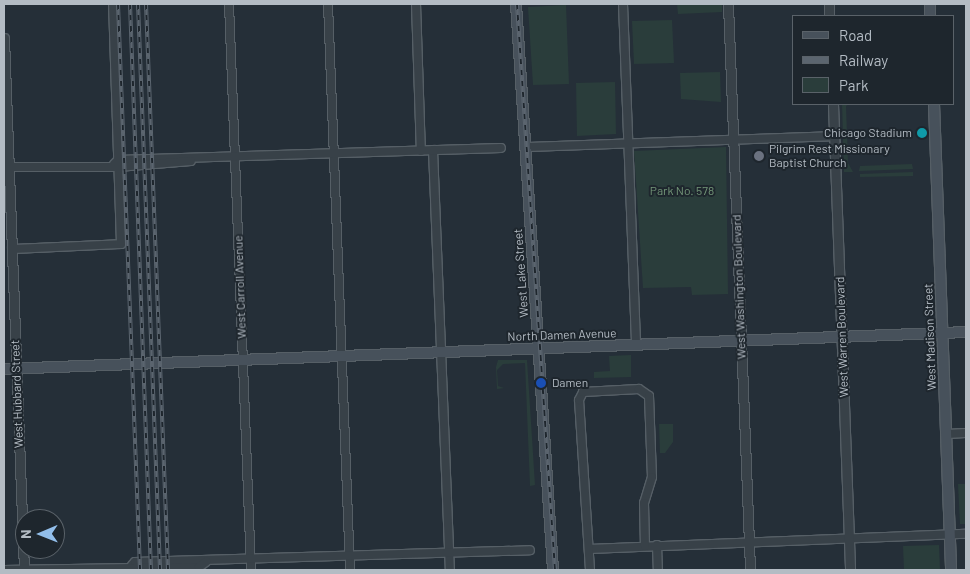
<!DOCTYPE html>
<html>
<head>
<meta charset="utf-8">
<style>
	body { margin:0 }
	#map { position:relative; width:970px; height:574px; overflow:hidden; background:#252f38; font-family:Barlow,sans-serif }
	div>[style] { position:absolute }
	.green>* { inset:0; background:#2a3d3b }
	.roads { filter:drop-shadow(1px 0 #565f66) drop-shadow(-1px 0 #565f66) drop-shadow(0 1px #565f66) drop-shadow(0 -1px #565f66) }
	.minor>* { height:8px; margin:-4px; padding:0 4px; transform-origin:4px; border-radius:4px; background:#384148 }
	.tertiary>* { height:9px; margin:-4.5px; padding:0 4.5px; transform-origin:4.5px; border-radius:4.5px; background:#384148 }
	.secondary>* { height:10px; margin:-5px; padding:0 5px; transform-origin:5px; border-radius:5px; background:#47515b }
	.rail>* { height:4px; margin-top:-2px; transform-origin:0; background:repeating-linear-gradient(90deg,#1e262d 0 5.5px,#5b656f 0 11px); box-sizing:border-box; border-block:1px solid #5b656f }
	.dots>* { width:14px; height:14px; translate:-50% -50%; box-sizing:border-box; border:2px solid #1e262d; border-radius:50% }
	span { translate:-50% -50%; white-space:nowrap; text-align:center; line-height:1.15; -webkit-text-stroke:4px #1e262d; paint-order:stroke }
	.poi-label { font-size:12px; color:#b4bcc4 }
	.right { translate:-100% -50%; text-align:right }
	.left { translate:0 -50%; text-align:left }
	.park-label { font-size:12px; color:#749779 }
	.street-label { font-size:12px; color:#b4bcc4 }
	.frame { position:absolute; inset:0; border:5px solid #b4bcc4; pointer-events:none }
	.legend { position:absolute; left:792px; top:15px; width:162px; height:90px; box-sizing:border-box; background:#1e262d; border:1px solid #5a6269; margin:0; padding:6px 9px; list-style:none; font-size:15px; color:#b4bcc4 }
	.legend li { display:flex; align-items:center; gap:10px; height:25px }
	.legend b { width:25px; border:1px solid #5a6269 }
	.north { position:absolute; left:15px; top:509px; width:50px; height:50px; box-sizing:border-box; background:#1e262d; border:1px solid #5a6269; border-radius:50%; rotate:269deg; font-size:14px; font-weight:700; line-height:20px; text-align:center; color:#b4bcc4 }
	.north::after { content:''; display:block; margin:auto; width:18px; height:22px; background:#92beea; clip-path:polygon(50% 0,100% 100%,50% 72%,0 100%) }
</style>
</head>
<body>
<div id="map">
	<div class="green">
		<div style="clip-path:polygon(677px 4px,722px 4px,722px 12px,678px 14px)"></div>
		<div style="clip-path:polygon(566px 5px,569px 84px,533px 85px,528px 7px)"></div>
		<div style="clip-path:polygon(672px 20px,674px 63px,634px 64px,632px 21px)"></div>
		<div style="clip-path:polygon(720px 72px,721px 102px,681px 99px,680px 73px)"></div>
		<div style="clip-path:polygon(615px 82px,616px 134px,577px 136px,576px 83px)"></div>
		<div style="clip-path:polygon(842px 104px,849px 104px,846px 106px,848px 163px,853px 172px,844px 172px)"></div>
		<div style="clip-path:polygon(726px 147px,728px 294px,692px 295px,691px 287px,643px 288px,634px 151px)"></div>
		<div style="clip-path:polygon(912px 164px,913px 169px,859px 171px,860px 166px)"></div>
		<div style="clip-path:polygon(913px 172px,913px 176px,860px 177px,860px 174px)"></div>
		<div style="clip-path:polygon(631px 355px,631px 377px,594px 378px,594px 372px,610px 371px,609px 356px)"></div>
		<div style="clip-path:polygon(498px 360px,527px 360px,535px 485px,530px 486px,525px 363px,503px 364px,497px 370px,498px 386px,504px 388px,497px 389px,496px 367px)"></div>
		<div style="clip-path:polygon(659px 424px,673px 424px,673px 442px,665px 453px,660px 453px)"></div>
		<div style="clip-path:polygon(958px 484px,966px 484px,966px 524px,960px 524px)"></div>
		<div style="clip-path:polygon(939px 545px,940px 570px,904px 570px,903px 546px)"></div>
	</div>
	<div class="roads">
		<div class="minor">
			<div style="left:229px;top:4px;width:566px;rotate:87.77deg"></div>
			<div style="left:328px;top:4px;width:566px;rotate:87.77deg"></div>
			<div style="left:416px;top:4px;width:147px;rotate:88.1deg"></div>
			<div style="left:623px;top:4px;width:341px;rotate:87.8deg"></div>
			<div style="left:525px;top:147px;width:309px;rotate:-2deg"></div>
			<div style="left:433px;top:150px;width:420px;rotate:87.7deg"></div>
			<div style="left:114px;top:164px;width:6px;rotate:-45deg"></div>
			<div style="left:118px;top:160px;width:383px;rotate:-1.8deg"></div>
			<div style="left:4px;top:167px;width:114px"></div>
			<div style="left:118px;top:167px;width:73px;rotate:-4.7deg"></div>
			<div style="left:12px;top:249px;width:109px;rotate:-2.6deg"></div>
			<div style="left:121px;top:244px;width:240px;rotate:-91.9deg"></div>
			<div style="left:946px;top:434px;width:20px;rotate:-3deg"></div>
			<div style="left:657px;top:545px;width:25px;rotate:88deg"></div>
			<div style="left:589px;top:549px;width:377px;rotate:-2.3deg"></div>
			<div style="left:132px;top:565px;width:4px;rotate:-45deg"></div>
			<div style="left:135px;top:562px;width:395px;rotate:-1.7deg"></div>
			<div style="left:4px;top:570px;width:195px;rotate:-0.9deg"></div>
			<div style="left:199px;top:567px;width:9px;rotate:-36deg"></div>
			<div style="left:590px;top:570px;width:170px;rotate:-93.7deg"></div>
			<div style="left:579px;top:400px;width:9px;rotate:-63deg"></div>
			<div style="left:583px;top:392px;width:56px;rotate:-3.1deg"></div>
			<div style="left:639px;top:389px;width:12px;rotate:35deg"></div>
			<div style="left:649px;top:396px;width:81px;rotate:87.9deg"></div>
			<div style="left:652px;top:477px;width:27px;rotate:107deg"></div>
			<div style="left:644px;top:503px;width:43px;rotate:88.7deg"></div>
		</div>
		<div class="tertiary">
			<div style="left:728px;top:4px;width:566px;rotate:87.77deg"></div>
			<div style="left:829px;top:4px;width:12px;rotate:90deg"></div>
			<div style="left:4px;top:38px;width:532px;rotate:87.85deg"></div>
			<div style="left:833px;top:104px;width:466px;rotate:87.9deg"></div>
		</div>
		<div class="secondary">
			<div style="left:516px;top:4px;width:567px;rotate:86.26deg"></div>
			<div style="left:930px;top:4px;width:12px;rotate:90deg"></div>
			<div style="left:934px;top:104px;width:466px;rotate:87.9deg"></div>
			<div style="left:4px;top:369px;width:963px;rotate:-2.2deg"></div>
		</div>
	</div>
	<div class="rail">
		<div style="left:118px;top:4px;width:566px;rotate:87.77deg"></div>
		<div style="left:130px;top:4px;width:566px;rotate:87.88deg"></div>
		<div style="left:138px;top:4px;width:566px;rotate:87.77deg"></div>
		<div style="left:146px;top:4px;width:566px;rotate:87.77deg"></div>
		<div style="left:517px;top:4px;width:567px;rotate:86.16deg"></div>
	</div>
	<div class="dots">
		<div style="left:922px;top:133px;background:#0f9aa8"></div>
		<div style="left:759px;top:156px;background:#6b7280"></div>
		<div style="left:541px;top:383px;background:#1a4fb4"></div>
	</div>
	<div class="poi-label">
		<span class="right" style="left:912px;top:133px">Chicago Stadium</span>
		<span class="left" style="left:769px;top:156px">Pilgrim Rest Missionary<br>Baptist Church</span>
		<span class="left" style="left:552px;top:383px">Damen</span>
	</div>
	<div class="park-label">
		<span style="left:682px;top:191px">Park No. 578</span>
	</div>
	<div class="street-label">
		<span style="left:521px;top:273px;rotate:-94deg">West Lake Street</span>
		<span style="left:240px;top:287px;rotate:-92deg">West Carroll Avenue</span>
		<span style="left:739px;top:287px;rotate:-92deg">West Washington Boulevard</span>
		<span style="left:562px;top:335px;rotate:-2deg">North Damen Avenue</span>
		<span style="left:842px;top:337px;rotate:-92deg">West Warren Boulevard</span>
		<span style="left:930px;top:337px;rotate:-92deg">West Madison Street</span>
		<span style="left:17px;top:394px;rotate:-92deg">West Hubbard Street</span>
	</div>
	<div class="frame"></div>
	<ul class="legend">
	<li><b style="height:6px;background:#47515b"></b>Road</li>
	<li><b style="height:6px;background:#5b656f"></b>Railway</li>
	<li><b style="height:14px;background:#2a3d3b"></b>Park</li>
	</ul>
	<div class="north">N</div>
</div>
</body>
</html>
